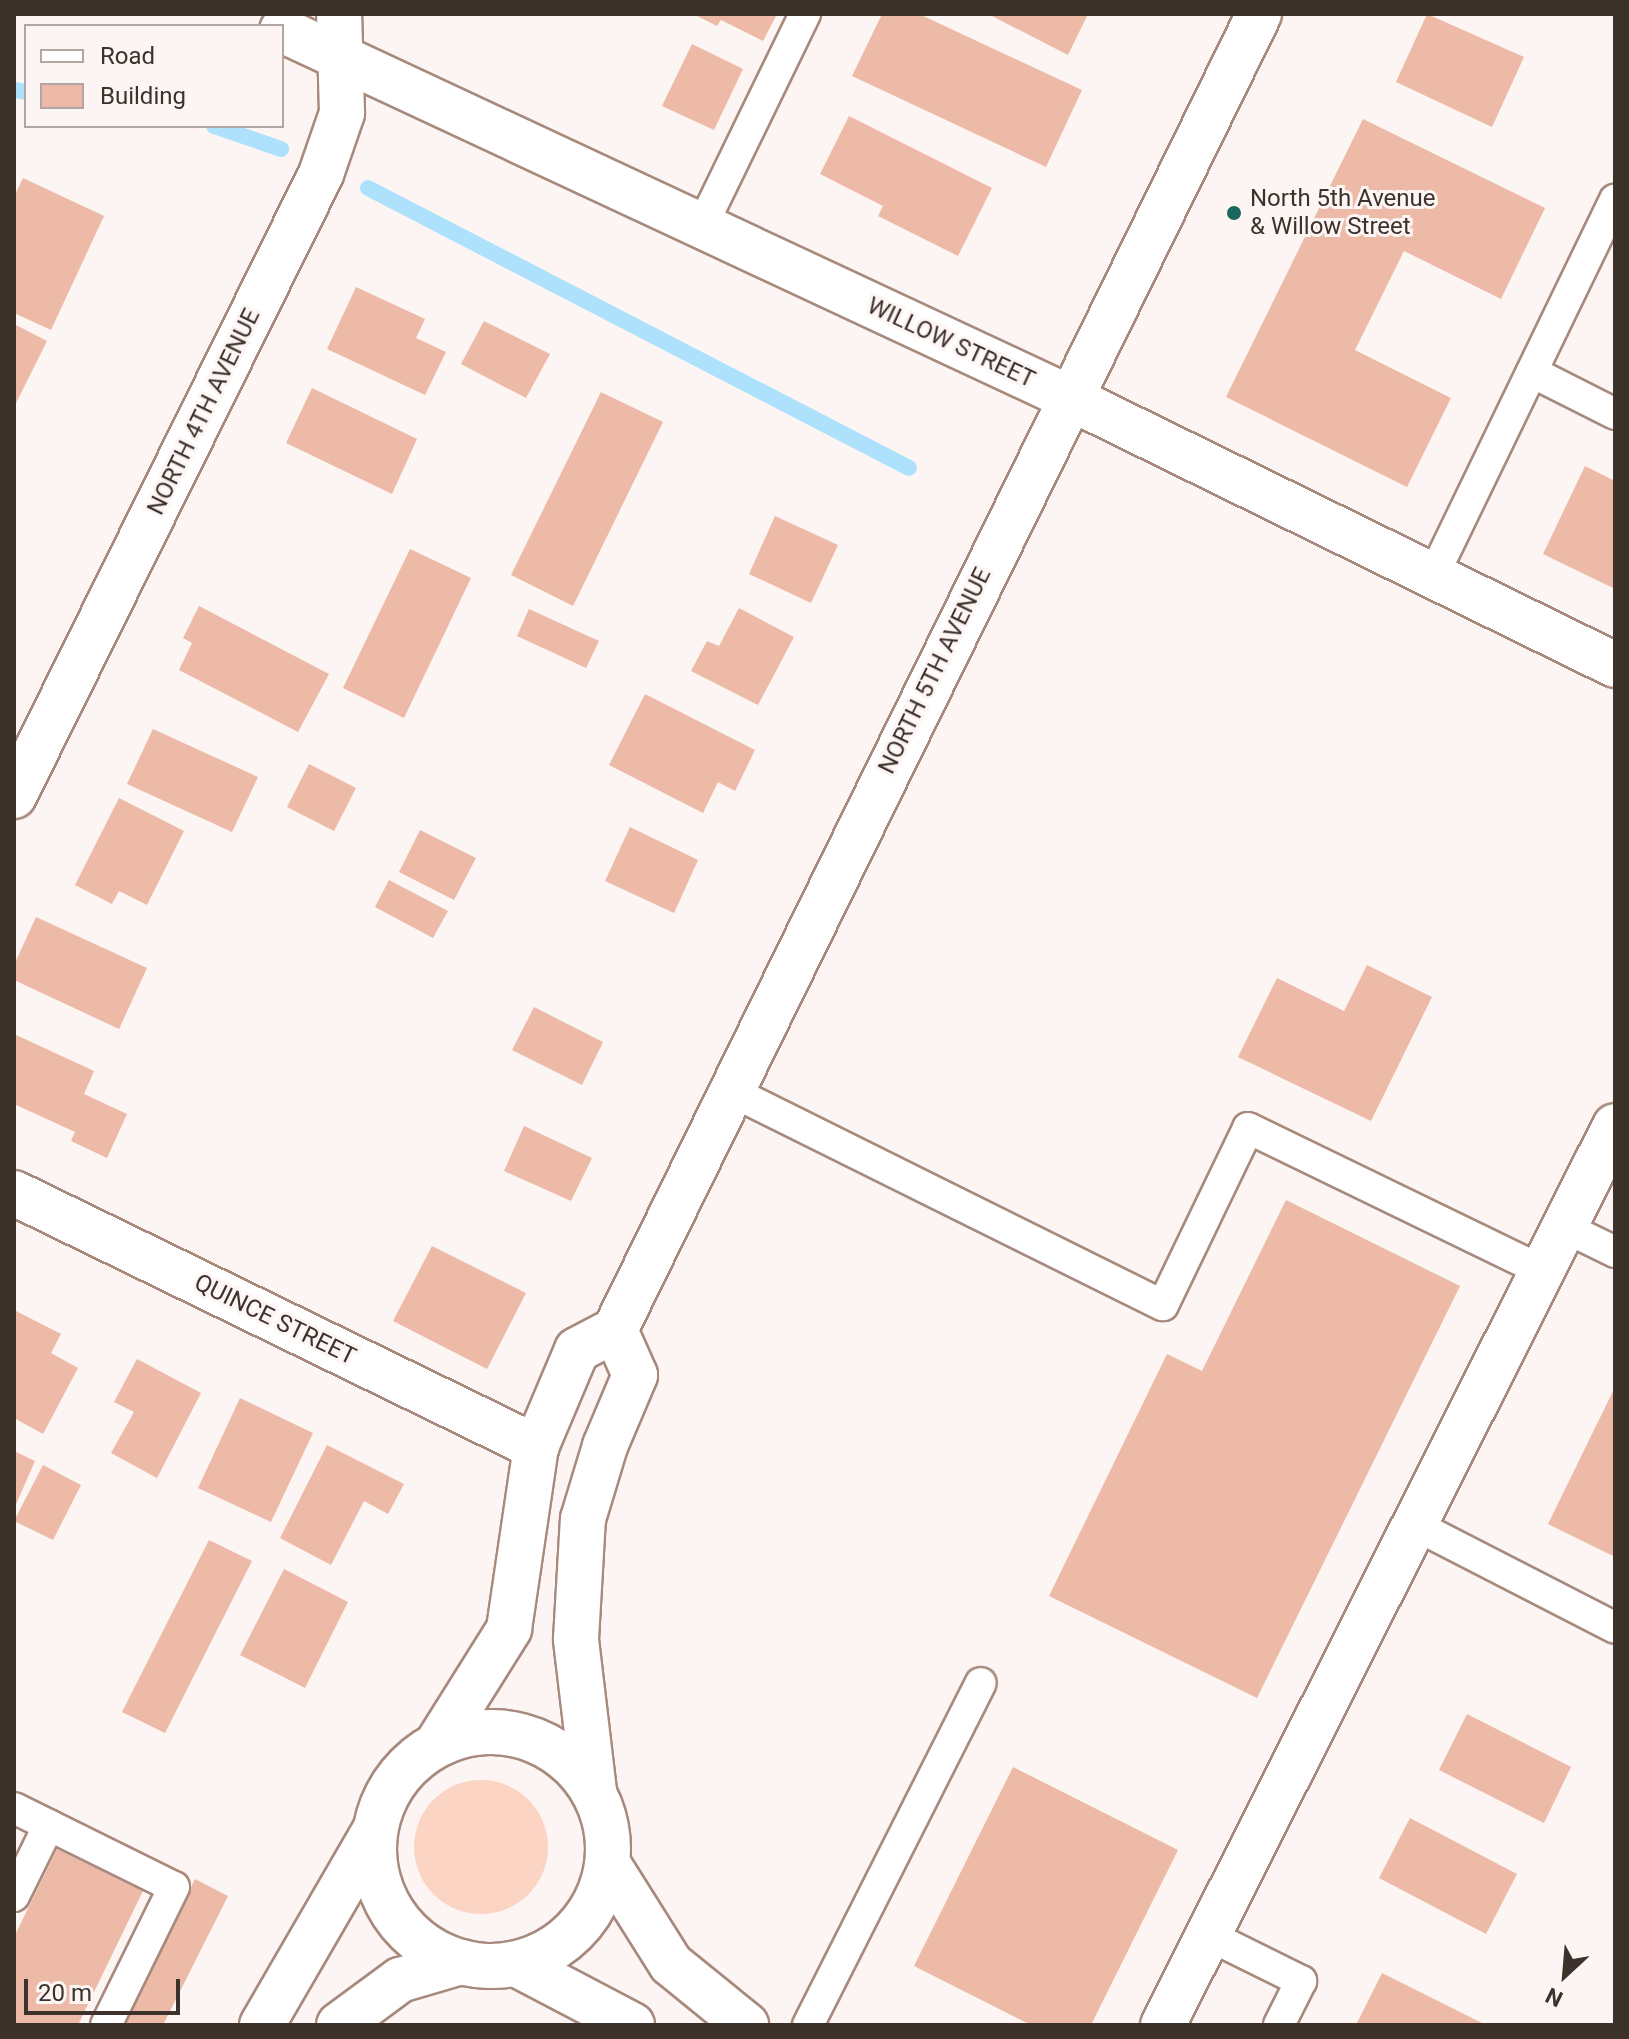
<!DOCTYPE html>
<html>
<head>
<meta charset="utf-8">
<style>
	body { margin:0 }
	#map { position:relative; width:1629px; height:2039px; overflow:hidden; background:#fcf5f3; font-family:Roboto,sans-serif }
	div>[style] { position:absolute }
	.green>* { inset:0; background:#fcd4c4 }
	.round { border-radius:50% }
	.stream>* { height:16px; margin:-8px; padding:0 8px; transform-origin:8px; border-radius:8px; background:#aee2fc }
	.building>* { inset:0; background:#ecbaa6 }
	.roads { filter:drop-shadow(2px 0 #a78a7d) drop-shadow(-2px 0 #a78a7d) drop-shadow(0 2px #a78a7d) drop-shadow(0 -2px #a78a7d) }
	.lane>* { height:30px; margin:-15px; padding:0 15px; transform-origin:15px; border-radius:15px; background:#fff }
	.street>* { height:44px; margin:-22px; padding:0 22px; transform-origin:22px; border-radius:22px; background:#fff }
	.secondary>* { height:44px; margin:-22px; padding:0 22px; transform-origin:22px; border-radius:22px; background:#fff }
	.secondary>.ring { margin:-22px; padding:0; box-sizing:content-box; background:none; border:44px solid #fff; border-radius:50% }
	.dots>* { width:22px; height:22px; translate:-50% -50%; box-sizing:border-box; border:4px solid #fcf5f3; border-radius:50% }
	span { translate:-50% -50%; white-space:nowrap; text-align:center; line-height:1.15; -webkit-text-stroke:6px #fcf5f3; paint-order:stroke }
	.poi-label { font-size:24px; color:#3d312c }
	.left { translate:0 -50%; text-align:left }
	.street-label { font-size:24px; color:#3d312c }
	.frame { position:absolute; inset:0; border:16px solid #3d312c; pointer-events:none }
	.legend { position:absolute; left:24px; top:24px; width:260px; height:104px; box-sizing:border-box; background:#fcf5f3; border:2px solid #b0a7a3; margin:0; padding:10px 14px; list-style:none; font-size:24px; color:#3d312c }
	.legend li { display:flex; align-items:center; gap:16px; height:40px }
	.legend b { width:40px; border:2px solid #b0a7a3 }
	.north { position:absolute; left:1525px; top:1935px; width:80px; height:80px; -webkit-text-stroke:6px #fcf5f3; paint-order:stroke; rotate:206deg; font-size:22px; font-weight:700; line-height:32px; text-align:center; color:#3d312c }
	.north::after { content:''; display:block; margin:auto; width:28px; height:36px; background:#3d312c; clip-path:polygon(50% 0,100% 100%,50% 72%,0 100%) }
	.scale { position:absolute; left:24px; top:1979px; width:156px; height:36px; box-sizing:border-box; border:4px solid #3d312c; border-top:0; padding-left:10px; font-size:24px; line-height:28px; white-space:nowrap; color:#3d312c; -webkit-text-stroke:6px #fcf5f3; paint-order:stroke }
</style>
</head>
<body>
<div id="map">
	<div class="green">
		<div class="round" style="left:414px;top:1780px;width:134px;height:134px"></div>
	</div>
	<div class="stream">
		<div style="left:14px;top:90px;width:12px;rotate:9deg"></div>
		<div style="left:214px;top:126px;width:71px;rotate:18.9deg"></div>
		<div style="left:368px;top:188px;width:609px;rotate:27.36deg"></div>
	</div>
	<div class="building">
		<div style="clip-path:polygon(693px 14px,777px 14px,763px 41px,721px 20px,717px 26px)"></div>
		<div style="clip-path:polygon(882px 14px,919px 14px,1082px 90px,1046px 167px,852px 76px)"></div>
		<div style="clip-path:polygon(988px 14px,1088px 14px,1068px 55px)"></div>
		<div style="clip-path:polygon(1427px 14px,1524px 57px,1492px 127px,1396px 82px)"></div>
		<div style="clip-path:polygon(692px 44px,743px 69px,714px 130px,662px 106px)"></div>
		<div style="clip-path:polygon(849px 116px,992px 188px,958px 256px,878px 216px,883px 206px,820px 174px)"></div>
		<div style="clip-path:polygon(1363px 119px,1545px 208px,1501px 299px,1404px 251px,1355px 350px,1451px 398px,1407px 487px,1226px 397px)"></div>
		<div style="clip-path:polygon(23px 178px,104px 216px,51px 330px,14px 313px,14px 197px)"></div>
		<div style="clip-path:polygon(356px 287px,425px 319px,416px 338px,446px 352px,425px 395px,327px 349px)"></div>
		<div style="clip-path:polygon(484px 321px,550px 354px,526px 398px,461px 364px)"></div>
		<div style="clip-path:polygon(14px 324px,47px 341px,14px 407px)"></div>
		<div style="clip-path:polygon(312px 388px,417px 439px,392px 494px,286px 443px)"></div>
		<div style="clip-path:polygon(601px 392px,663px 422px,573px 606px,511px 575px)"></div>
		<div style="clip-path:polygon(1585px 466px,1615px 481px,1615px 589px,1543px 554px)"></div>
		<div style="clip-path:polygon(775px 516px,838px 545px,811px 603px,749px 574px)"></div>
		<div style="clip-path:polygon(410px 549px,471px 578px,404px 718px,343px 688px)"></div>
		<div style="clip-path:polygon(199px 606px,329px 674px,298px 732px,179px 670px,192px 643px,183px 638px)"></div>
		<div style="clip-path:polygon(739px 608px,794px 637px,758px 705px,691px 671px,707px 641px,719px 646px)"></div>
		<div style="clip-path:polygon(529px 609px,599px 641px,586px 668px,517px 636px)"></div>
		<div style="clip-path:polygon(645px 694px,755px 750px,735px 791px,718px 782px,703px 813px,609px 765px)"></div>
		<div style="clip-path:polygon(153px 729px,258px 777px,232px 832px,127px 784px)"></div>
		<div style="clip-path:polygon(309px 764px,356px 788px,334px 831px,287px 807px)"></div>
		<div style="clip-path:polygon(119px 798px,184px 831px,147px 905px,119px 891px,112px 904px,75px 885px)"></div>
		<div style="clip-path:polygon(630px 827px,698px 860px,674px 913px,605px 881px)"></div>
		<div style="clip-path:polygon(420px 830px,476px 858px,454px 900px,399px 872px)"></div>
		<div style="clip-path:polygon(389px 880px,448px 911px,433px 938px,375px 907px)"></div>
		<div style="clip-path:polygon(36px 917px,147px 968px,119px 1029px,14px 980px,14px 965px)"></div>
		<div style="clip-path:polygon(1367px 965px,1432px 997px,1371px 1121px,1238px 1057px,1277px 978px,1344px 1011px)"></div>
		<div style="clip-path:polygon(534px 1007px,603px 1042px,582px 1085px,512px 1050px)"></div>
		<div style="clip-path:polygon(14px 1034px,94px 1071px,84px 1094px,127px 1114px,107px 1158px,71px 1141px,75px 1132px,14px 1104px)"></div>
		<div style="clip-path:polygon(524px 1126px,592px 1158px,571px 1201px,504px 1171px)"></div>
		<div style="clip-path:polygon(1286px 1200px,1460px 1286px,1257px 1698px,1049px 1596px,1167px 1354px,1202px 1371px)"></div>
		<div style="clip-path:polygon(432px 1246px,526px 1293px,487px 1369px,393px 1321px)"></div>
		<div style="clip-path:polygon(14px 1310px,61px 1334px,51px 1353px,78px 1368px,43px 1434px,14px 1418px)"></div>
		<div style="clip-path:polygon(137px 1359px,201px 1393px,157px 1478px,111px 1453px,134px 1412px,114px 1402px)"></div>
		<div style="clip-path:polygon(1615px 1387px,1615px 1557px,1548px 1524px)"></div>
		<div style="clip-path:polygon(240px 1398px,313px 1433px,271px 1522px,198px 1488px)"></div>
		<div style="clip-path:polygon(327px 1445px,404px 1484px,388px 1514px,364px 1501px,331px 1565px,280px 1538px)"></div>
		<div style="clip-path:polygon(14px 1451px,35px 1461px,14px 1509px)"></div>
		<div style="clip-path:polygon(43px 1465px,81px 1485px,53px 1540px,14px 1521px)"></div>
		<div style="clip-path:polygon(209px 1540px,252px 1561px,165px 1733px,122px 1712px)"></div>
		<div style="clip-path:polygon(284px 1569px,348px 1602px,305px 1688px,240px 1655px)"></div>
		<div style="clip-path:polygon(1467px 1714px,1571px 1767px,1544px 1823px,1439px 1770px)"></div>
		<div style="clip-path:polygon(1013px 1767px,1178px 1850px,1091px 2025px,1031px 2025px,914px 1966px)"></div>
		<div style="clip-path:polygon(1410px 1818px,1517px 1874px,1486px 1934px,1379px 1878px)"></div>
		<div style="clip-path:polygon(57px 1849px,143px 1891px,78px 2025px,14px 2025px,14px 1937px)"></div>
		<div style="clip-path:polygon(195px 1879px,228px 1896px,163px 2025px,122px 2025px)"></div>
		<div style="clip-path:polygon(1382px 1973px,1486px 2025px,1356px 2025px)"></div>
	</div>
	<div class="roads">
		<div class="lane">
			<div style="left:702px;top:226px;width:236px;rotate:-64.1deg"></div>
			<div style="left:1532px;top:372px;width:93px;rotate:26.8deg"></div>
			<div style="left:1433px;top:576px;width:418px;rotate:-64.2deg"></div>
			<div style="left:731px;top:1091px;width:482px;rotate:26.4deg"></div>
			<div style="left:1163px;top:1305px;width:196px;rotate:-64.3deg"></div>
			<div style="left:1248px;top:1128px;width:327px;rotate:25.9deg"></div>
			<div style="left:1564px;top:1227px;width:57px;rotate:26.1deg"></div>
			<div style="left:1415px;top:1525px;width:225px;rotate:27.2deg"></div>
			<div style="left:14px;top:1808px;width:178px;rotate:26.3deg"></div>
			<div style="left:174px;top:1887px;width:154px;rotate:116.2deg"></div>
			<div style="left:14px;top:1896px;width:79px;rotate:-63.8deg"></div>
			<div style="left:1208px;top:1935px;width:104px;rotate:26.3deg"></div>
			<div style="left:1301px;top:1981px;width:49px;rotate:116.6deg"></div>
			<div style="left:808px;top:2025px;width:383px;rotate:-63.2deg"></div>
		</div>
		<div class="street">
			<div style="left:282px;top:30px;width:867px;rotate:25.03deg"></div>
			<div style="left:1068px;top:397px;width:609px;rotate:26.1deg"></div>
			<div style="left:14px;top:796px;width:694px;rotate:-63.73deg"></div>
			<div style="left:321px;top:174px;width:65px;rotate:-71deg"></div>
			<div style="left:342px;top:113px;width:99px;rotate:-91.7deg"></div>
			<div style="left:14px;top:1193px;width:581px;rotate:25.95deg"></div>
			<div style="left:262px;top:2025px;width:223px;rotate:-59.9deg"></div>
			<div style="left:339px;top:2025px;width:76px;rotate:-36.4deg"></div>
			<div style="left:400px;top:1980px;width:64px;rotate:-16.4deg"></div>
		</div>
		<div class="secondary">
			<div class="ring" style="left:374px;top:1732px;width:190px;height:190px"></div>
			<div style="left:437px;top:1744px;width:136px;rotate:-57.9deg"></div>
			<div style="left:509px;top:1629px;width:184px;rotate:-81.6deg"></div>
			<div style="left:536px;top:1447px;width:105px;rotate:-67.1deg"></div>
			<div style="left:577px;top:1350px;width:43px;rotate:-27.8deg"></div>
			<div style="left:615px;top:1330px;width:1465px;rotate:-63.92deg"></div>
			<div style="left:594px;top:1791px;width:153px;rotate:-96.8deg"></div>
			<div style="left:576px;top:1639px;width:120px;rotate:-86.7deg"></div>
			<div style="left:583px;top:1519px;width:76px;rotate:-73.2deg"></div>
			<div style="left:605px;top:1446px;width:77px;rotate:-67.1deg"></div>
			<div style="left:635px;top:1375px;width:49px;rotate:-114deg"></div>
			<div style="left:608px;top:1864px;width:118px;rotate:57.8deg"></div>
			<div style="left:671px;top:1964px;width:97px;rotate:39.1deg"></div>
			<div style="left:516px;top:1964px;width:131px;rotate:27.7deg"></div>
			<div style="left:1163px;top:2025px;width:1006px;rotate:-63.31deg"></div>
		</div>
	</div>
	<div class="dots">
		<div style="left:1234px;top:213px;background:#1b665d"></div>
	</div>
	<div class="poi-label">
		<span class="left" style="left:1250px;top:213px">North 5th Avenue<br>&amp; Willow Street</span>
	</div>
	<div class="street-label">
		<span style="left:951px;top:343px;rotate:25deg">WILLOW STREET</span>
		<span style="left:204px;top:412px;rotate:-64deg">NORTH 4TH AVENUE</span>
		<span style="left:935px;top:671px;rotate:-64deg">NORTH 5TH AVENUE</span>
		<span style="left:275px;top:1320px;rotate:26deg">QUINCE STREET</span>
	</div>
	<div class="frame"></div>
	<ul class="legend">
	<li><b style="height:10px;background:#fff"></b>Road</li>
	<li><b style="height:22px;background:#ecbaa6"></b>Building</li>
	</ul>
	<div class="north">N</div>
	<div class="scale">20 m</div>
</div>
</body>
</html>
